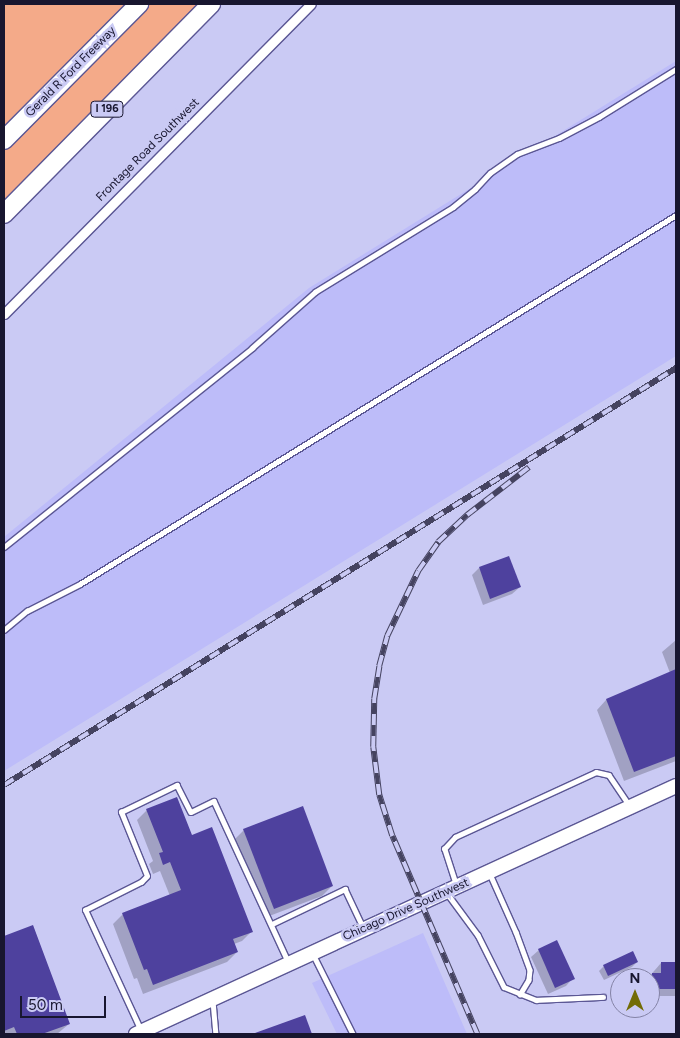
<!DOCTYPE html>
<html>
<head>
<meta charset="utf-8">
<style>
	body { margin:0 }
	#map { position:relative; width:680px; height:1038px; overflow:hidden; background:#cacaf4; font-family:Figtree,sans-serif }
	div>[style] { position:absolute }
	.built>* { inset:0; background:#bdbcf9 }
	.green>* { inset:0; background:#f4aa89 }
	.shadow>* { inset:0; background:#0003 }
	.building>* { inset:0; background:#4e419e }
	.roads { filter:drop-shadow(1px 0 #5b5794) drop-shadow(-1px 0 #5b5794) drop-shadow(0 1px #5b5794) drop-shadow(0 -1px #5b5794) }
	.lane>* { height:4.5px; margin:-2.25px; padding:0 2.25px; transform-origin:2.25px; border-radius:2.25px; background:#fff }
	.street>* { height:9px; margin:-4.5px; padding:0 4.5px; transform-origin:4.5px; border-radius:4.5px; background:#fff }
	.secondary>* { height:14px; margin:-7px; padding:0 7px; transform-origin:7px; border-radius:7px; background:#fff }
	.highway>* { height:18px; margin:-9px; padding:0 9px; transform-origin:9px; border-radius:9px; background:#fff }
	.rail>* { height:5.5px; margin-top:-2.75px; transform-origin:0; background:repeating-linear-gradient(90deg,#cacaf4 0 11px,#454360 0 22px); box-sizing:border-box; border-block:1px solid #454360 }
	span { translate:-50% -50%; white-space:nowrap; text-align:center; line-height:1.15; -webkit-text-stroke:5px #cacaf4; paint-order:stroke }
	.shield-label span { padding:1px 4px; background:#cacaf4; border:1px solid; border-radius:4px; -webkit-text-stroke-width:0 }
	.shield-label { font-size:11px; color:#18162f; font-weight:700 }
	.street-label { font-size:12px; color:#18162f }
	.frame { position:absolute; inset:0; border:5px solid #18162f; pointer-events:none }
	.north { position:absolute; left:610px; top:968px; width:50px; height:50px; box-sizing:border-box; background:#cacaf4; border:1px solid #8382a5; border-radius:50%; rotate:0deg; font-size:14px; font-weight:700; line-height:20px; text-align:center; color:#18162f }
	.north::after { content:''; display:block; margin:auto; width:18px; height:22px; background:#736c07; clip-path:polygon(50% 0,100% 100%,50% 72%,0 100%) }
	.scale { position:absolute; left:20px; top:996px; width:86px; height:22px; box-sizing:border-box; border:2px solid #18162f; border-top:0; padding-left:6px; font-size:15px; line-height:18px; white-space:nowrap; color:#18162f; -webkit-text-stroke:4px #cacaf4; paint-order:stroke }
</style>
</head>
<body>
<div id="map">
	<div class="built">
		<div style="clip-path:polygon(676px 61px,676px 356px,4px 771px,4px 537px,309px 288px)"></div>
		<div style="clip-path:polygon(423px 933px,467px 1034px,337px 1034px,312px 983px)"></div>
	</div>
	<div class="green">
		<div style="clip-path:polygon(4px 4px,211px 4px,4px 214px)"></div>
	</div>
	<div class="shadow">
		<div style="clip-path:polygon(479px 568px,520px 587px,512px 594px,483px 605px,472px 575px)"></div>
		<div style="clip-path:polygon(676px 640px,676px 761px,624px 781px,597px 710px,606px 700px,670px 673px,662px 652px)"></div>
		<div style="clip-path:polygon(147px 810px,191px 836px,251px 932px,242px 941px,234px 944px,237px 952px,227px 962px,143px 994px,137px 978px,134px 979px,113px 924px,123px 914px,170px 896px,160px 871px,153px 874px,149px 864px,153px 861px,137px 820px)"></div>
		<div style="clip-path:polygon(244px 830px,332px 886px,322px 896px,264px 918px,234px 840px)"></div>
		<div style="clip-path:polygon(33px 926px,69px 1024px,57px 1034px,4px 1034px,4px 937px)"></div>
		<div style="clip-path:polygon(539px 950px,573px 978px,566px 986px,548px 994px,531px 957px)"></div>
		<div style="clip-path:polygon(637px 962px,632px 967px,604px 980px,599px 971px,604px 966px)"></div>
		<div style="clip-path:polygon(661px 963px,676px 963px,676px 996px,650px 996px,648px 978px)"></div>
		<div style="clip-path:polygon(304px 1017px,311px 1034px,255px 1034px)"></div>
	</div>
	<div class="building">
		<div style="clip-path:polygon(509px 556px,521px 587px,490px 599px,479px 567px)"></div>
		<div style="clip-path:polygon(676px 669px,676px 756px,634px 772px,606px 699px)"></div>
		<div style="clip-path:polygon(177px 797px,192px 835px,212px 827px,253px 932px,233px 939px,238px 952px,153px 985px,147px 969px,144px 970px,122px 913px,181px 890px,170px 862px,163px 865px,159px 853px,163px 852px,146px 809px)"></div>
		<div style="clip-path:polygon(303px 806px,333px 886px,274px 909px,243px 829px)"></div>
		<div style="clip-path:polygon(33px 925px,70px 1024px,42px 1034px,17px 1034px,14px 1027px,4px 1031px,4px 936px)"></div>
		<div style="clip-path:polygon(557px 940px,575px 979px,555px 988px,538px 949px)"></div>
		<div style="clip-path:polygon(633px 951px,638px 962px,608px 976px,603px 965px)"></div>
		<div style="clip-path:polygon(661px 962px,676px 962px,676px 989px,652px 989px,652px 973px,661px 973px)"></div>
		<div style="clip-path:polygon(305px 1015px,312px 1034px,255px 1034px,255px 1033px)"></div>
	</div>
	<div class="roads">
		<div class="lane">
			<div style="left:4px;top:547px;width:318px;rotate:-38.7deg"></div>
			<div style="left:252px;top:348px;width:84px;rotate:-41.6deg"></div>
			<div style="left:315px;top:292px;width:162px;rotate:-31.6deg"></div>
			<div style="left:453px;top:207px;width:28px;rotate:-39deg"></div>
			<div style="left:475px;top:189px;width:22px;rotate:-47deg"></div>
			<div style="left:490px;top:173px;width:33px;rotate:-35deg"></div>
			<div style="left:517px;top:154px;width:45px;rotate:-20.9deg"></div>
			<div style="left:559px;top:138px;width:45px;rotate:-27.7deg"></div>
			<div style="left:599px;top:117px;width:91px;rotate:-31.9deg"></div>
			<div style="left:4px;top:630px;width:30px;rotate:-40deg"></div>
			<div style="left:27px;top:611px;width:59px;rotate:-27deg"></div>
			<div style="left:80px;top:584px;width:701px;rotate:-31.76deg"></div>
			<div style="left:490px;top:874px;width:64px;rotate:65.9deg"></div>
			<div style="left:516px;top:932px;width:40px;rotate:69.8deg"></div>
			<div style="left:530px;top:970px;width:10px;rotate:96deg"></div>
			<div style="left:529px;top:980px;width:17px;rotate:121deg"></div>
			<div style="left:456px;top:885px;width:38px;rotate:-108deg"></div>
			<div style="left:444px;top:849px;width:16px;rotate:-47deg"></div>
			<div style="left:455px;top:837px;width:155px;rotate:-24.7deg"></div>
			<div style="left:596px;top:772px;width:13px;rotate:13deg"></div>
			<div style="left:609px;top:775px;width:36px;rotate:56deg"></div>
			<div style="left:447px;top:893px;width:52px;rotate:53.6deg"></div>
			<div style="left:478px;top:935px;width:58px;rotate:63.4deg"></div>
			<div style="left:504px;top:987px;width:35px;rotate:22deg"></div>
			<div style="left:536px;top:1000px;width:67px;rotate:-2.6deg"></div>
			<div style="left:272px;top:924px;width:81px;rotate:-25.6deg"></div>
			<div style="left:345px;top:889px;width:42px;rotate:64.7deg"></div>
			<div style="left:313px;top:954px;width:89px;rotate:63.4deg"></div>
			<div style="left:213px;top:1001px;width:33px;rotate:85deg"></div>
			<div style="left:141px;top:1031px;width:133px;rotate:-114.8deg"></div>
			<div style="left:85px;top:910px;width:63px;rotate:-26.6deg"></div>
			<div style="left:141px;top:882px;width:8px;rotate:-45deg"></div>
			<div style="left:147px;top:876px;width:69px;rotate:-112.1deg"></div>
			<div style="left:121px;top:812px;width:62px;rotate:-25.7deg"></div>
			<div style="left:177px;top:785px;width:30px;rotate:63deg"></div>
			<div style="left:191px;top:812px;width:25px;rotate:-26deg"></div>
			<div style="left:214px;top:801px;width:176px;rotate:65.2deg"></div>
		</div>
		<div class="street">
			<div style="left:4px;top:314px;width:436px;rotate:-45.3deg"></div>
		</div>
		<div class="secondary">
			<div style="left:136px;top:1034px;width:594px;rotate:-24.67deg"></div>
		</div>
		<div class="highway">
			<div style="left:4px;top:140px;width:192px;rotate:-45.2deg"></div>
			<div style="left:4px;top:214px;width:295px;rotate:-45.4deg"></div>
		</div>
	</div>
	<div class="rail">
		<div style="left:4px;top:785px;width:791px;rotate:-31.82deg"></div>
		<div style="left:477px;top:1034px;width:215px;rotate:-113.2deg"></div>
		<div style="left:392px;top:836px;width:43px;rotate:-107.6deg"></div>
		<div style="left:379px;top:795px;width:48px;rotate:-97.1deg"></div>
		<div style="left:373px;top:747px;width:48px;rotate:-88.8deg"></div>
		<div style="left:374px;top:699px;width:33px;rotate:-81deg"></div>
		<div style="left:379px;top:666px;width:31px;rotate:-75deg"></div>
		<div style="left:387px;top:636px;width:72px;rotate:-64.5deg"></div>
		<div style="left:418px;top:571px;width:35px;rotate:-55deg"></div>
		<div style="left:438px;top:542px;width:40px;rotate:-43deg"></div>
		<div style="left:467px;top:515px;width:78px;rotate:-37.7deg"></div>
	</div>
	<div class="shield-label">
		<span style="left:107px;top:109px">I 196</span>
	</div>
	<div class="street-label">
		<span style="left:71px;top:72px;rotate:-45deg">Gerald R Ford Freeway</span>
		<span style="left:148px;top:150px;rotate:-45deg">Frontage Road Southwest</span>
		<span style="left:406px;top:910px;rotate:-24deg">Chicago Drive Southwest</span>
	</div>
	<div class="frame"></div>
	<div class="north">N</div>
	<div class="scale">50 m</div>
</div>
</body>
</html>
